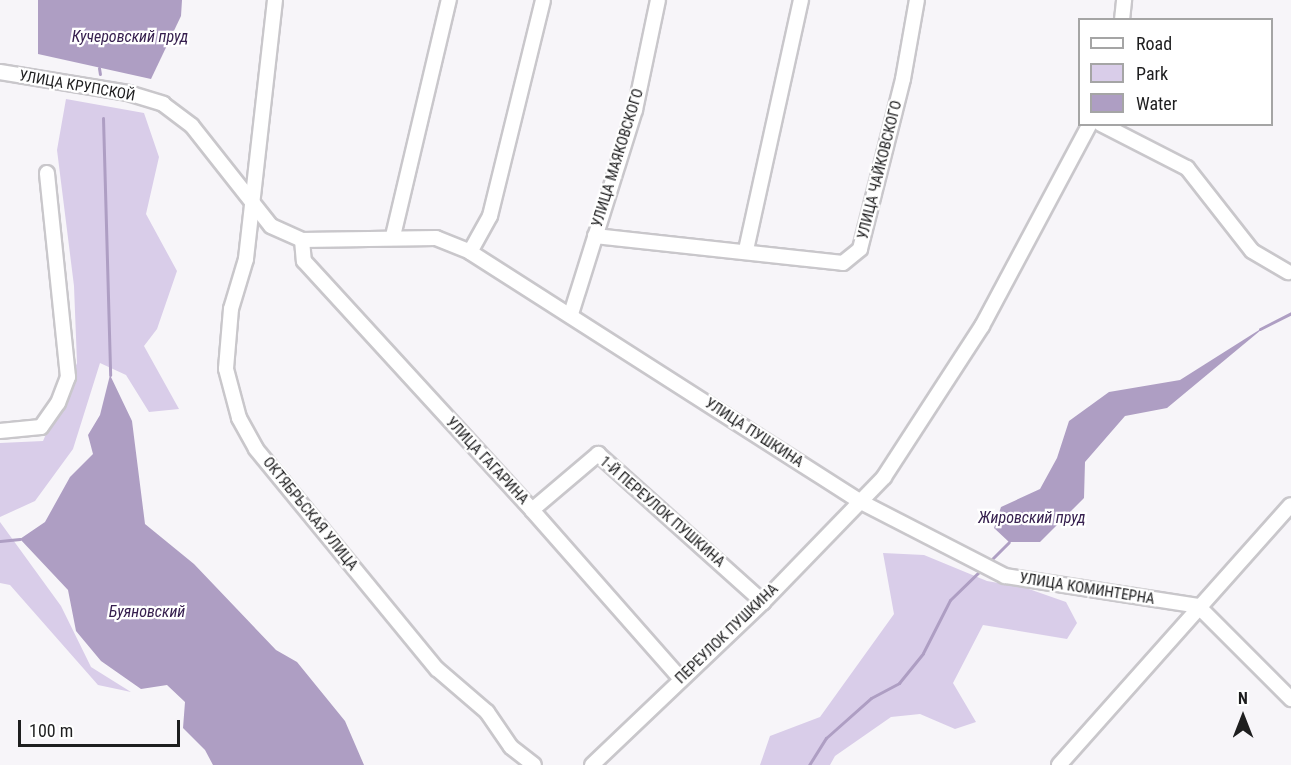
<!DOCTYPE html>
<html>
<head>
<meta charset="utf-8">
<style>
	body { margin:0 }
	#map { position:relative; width:1291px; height:765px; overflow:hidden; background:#f7f5f9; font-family:"Roboto Condensed",sans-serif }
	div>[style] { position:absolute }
	.green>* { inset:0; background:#d9cde9 }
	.water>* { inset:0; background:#ae9ec3 }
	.stream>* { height:3px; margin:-1.5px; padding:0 1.5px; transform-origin:1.5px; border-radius:1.5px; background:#ae9ec3 }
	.roads { filter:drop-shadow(2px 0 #c9c7cb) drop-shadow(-2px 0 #c9c7cb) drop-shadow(0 2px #c9c7cb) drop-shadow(0 -2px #c9c7cb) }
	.minor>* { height:14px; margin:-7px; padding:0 7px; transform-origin:7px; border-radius:7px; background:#fff }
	span { translate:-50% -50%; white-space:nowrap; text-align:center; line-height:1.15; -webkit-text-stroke:4.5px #fff; paint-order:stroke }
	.street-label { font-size:15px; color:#1e1e1f }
	.water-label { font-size:16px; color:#37204f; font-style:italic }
	.legend { position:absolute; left:1078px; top:18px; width:195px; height:108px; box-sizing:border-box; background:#fff; border:2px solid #a5a5a5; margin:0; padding:8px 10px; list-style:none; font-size:18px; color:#1e1e1f }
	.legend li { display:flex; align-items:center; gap:12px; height:30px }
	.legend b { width:30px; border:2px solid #a5a5a5 }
	.north { position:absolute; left:1213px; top:687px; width:60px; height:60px; -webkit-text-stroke:4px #fff; paint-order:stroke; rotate:0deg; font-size:16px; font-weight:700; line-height:24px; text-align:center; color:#1e1e1f }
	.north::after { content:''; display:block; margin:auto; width:21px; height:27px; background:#1e1e1f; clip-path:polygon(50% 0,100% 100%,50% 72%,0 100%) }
	.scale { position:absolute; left:18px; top:720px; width:162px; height:27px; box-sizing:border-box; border:3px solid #1e1e1f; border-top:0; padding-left:8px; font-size:18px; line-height:21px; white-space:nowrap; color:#1e1e1f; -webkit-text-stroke:4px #fff; paint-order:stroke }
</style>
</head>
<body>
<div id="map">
	<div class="green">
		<div style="clip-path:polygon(66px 99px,144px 113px,159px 157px,146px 214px,177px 271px,157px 329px,144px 346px,179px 409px,149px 412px,126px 375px,100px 363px,73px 449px,35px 501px,0 517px,0 443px,43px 441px,77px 363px,74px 286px,57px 150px)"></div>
		<div style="clip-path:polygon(0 522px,61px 606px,91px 667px,131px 692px,98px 685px,10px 585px,0 583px)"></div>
		<div style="clip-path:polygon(883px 553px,924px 555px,987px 581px,1026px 588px,1066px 602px,1077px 623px,1067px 639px,983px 625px,953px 683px,976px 722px,955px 729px,920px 714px,891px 717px,835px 756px,830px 765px,760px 765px,770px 736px,820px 717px,894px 614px)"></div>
	</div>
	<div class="water">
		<div style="clip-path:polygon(38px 0,182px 0,181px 16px,151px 79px,38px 54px)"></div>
		<div style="clip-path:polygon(1267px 325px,1167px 408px,1125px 416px,1085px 462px,1084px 498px,1040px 542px,1009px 542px,994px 528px,1001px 507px,1040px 489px,1057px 458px,1069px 421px,1109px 392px,1180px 380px)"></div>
		<div style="clip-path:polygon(110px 375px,132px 421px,145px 524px,194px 564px,276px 650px,297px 662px,345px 721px,364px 765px,213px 765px,205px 750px,183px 728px,185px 702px,167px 685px,141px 689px,101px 661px,76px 631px,68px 590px,20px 539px,45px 522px,70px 477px,93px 454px,88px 435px,100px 415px)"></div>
	</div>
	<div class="stream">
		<div style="left:99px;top:68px;width:6px;rotate:81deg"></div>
		<div style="left:103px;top:118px;width:257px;rotate:88.4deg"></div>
		<div style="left:1260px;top:329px;width:35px;rotate:-27deg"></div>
		<div style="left:0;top:541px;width:20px;rotate:-6deg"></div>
		<div style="left:989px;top:562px;width:28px;rotate:-45deg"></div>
		<div style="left:809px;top:765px;width:32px;rotate:-58deg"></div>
		<div style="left:826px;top:738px;width:60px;rotate:-41.6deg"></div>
		<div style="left:871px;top:698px;width:32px;rotate:-28deg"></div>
		<div style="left:899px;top:683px;width:38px;rotate:-51deg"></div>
		<div style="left:923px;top:653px;width:59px;rotate:-63deg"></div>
		<div style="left:950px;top:600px;width:45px;rotate:-44.1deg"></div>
	</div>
	<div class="roads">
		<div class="minor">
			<div style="left:275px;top:0;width:261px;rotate:96.4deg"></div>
			<div style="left:246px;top:259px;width:52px;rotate:106.7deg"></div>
			<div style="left:231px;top:309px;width:60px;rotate:94.8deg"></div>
			<div style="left:226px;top:369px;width:51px;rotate:75.1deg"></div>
			<div style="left:239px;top:418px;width:35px;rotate:61deg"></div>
			<div style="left:256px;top:449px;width:285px;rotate:50.6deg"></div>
			<div style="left:437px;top:669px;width:66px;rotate:40.7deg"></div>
			<div style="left:487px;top:712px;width:42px;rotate:55.6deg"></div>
			<div style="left:511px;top:747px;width:29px;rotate:38deg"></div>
			<div style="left:1122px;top:20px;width:20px;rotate:-84deg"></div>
			<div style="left:0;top:72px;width:130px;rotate:9.3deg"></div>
			<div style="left:128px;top:93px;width:37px;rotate:17deg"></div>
			<div style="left:163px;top:104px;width:36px;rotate:37deg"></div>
			<div style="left:192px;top:126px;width:127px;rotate:51.7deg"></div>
			<div style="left:271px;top:226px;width:34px;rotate:24deg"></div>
			<div style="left:302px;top:240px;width:134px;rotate:-0.9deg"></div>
			<div style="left:436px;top:238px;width:37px;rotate:22deg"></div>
			<div style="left:470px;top:252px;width:464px;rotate:32.6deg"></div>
			<div style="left:861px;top:502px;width:162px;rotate:27.2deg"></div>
			<div style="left:1005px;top:576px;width:195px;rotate:8.8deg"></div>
			<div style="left:1198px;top:606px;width:132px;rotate:45deg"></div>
			<div style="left:1101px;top:124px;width:97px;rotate:27.1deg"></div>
			<div style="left:1187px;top:168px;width:105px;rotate:51.9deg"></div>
			<div style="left:1252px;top:251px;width:42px;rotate:30.3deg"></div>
			<div style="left:393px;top:236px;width:243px;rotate:-76.7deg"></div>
			<div style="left:595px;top:236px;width:249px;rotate:6.2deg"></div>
			<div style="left:843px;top:263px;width:22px;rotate:-39deg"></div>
			<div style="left:860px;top:249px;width:175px;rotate:-75.8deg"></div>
			<div style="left:903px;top:79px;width:80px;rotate:-80deg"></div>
			<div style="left:302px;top:240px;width:21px;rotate:85deg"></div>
			<div style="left:304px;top:261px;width:338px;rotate:47.5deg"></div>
			<div style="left:532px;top:510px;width:225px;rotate:48.6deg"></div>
			<div style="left:746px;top:250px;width:256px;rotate:-77.6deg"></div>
			<div style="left:470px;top:252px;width:41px;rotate:-60.9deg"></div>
			<div style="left:490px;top:216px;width:222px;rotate:-76.2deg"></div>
			<div style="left:571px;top:314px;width:214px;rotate:-72.6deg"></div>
			<div style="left:635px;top:110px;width:112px;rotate:-78.2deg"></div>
			<div style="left:0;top:431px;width:41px;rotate:-5.6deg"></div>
			<div style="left:41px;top:427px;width:29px;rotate:-55deg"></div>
			<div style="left:58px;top:403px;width:28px;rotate:-69deg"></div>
			<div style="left:68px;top:377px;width:205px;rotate:-95.9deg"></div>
			<div style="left:532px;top:510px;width:87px;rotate:-40.3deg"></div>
			<div style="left:598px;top:454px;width:222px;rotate:41.9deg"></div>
			<div style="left:592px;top:765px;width:236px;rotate:-43.6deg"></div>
			<div style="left:763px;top:602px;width:174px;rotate:-45.9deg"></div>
			<div style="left:884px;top:477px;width:180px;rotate:-57deg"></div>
			<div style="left:982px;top:326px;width:229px;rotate:-61.9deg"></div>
			<div style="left:1059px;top:765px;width:348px;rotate:-48.3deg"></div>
		</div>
	</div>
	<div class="street-label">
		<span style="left:77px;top:86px;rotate:10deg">УЛИЦА КРУПСКОЙ</span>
		<span style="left:618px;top:158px;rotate:-73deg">УЛИЦА МАЯКОВСКОГО</span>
		<span style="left:880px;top:170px;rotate:-76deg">УЛИЦА ЧАЙКОВСКОГО</span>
		<span style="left:754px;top:433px;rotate:33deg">УЛИЦА ПУШКИНА</span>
		<span style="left:487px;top:461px;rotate:47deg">УЛИЦА ГАГАРИНА</span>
		<span style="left:662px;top:512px;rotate:41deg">1-Й ПЕРЕУЛОК ПУШКИНА</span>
		<span style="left:310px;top:514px;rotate:51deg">ОКТЯБРЬСКАЯ УЛИЦА</span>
		<span style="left:1087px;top:589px;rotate:9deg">УЛИЦА КОМИНТЕРНА</span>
		<span style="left:727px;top:634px;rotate:-44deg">ПЕРЕУЛОК ПУШКИНА</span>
	</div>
	<div class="water-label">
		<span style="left:130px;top:37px">Кучеровский пруд</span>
		<span style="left:1032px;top:518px">Жировский пруд</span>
		<span style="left:147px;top:612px">Буяновский</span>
	</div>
	<ul class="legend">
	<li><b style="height:8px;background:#fff"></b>Road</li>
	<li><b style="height:16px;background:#d9cde9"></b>Park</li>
	<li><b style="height:16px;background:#ae9ec3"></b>Water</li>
	</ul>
	<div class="north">N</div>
	<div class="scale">100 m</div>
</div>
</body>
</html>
